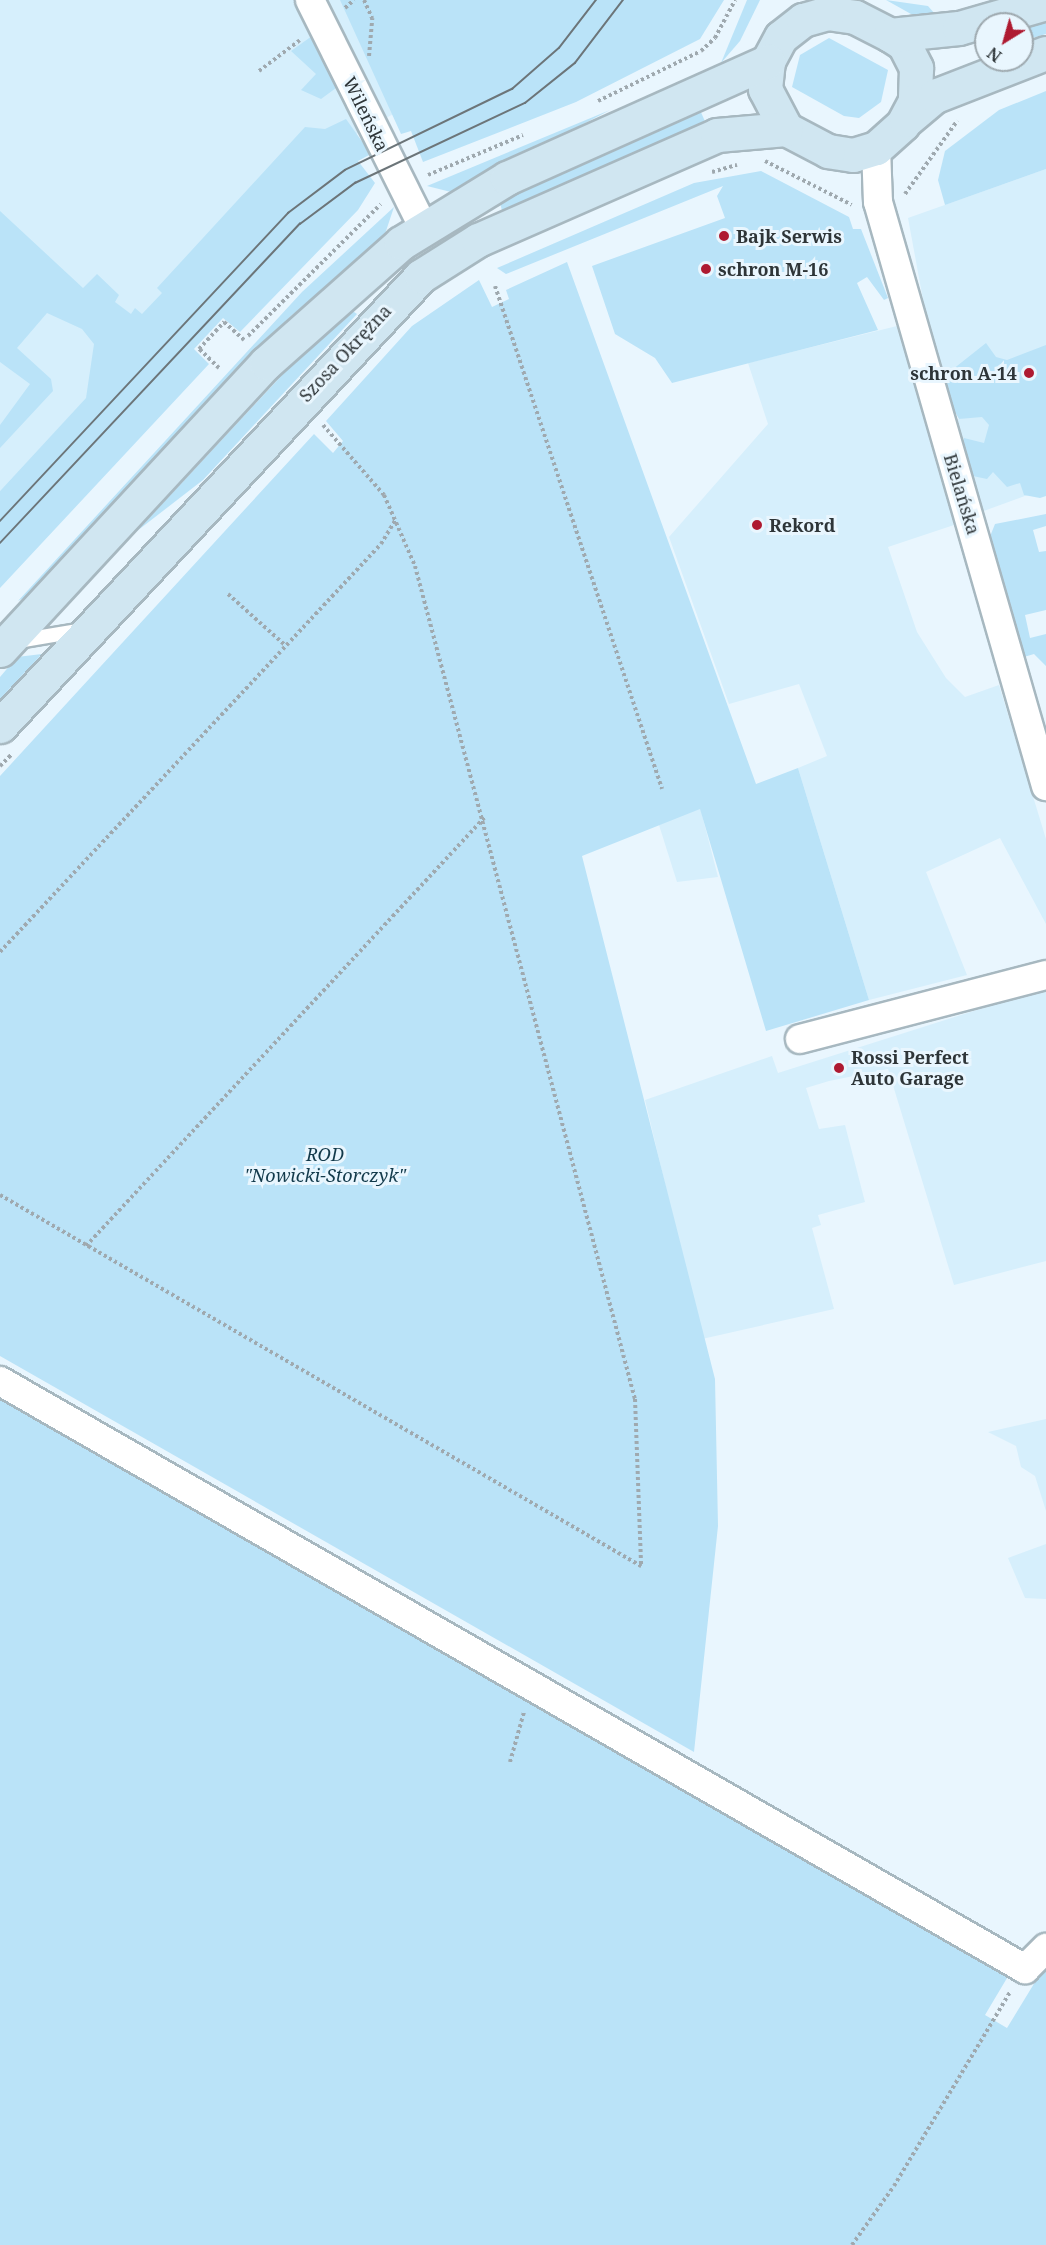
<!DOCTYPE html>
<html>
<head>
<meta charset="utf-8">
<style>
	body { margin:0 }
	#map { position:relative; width:1046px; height:2245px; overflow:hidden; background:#e9f6fe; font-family:"Noto Serif",serif }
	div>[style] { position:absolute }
	.built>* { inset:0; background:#d6effc }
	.green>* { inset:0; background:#bae3f8 }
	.path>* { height:4px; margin-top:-2px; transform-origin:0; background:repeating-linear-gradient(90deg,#9fa9af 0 3px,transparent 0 6px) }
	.roads { filter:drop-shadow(2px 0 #a7b8c0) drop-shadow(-2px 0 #a7b8c0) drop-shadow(0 2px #a7b8c0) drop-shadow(0 -2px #a7b8c0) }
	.lane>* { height:14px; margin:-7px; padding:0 7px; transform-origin:7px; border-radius:7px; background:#fff }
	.street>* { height:28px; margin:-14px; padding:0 14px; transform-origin:14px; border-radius:14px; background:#fff }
	.secondary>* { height:33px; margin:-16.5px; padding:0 16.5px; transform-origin:16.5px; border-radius:16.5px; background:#d0e6f1 }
	.tram>* { height:1.5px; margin:-0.75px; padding:0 0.75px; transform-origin:0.75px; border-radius:0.75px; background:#6c7579 }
	.dots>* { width:16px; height:16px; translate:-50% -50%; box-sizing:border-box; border:3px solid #e9f6fe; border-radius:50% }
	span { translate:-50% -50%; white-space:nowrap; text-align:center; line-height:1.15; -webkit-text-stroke:6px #e9f6fe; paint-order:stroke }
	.street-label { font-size:18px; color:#2e3538 }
	.poi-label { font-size:18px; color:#2e3538; font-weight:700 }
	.left { translate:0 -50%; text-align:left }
	.right { translate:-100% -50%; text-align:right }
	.park-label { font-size:18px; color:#123a4b; font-style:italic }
	.north { position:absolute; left:974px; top:12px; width:60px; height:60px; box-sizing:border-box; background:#e9f6fe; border:2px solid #9ea9af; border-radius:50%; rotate:217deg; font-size:16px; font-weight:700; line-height:24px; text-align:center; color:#2e3538 }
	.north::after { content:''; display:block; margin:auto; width:21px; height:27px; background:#ae1a31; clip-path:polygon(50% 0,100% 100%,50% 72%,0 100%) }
</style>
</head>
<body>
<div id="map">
	<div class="built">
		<div style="clip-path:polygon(0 0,554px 0,502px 55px,340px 143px,289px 180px,0 491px)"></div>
		<div style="clip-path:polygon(1046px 169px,1046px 411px,938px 381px,908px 218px)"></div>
		<div style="clip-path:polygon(897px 326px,954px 525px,888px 547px,917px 632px,946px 678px,965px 697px,999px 685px,1046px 839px,1046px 924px,1000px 838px,926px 872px,967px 975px,869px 1000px,798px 768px,827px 756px,799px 684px,729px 704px,669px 537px,768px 424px,748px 363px)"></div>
		<div style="clip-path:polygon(983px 411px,1033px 493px,981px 512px,950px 422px)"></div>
		<div style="clip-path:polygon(700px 807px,718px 877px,677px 882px,659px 825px)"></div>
		<div style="clip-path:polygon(1046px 988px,1046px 1261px,954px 1285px,888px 1069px,829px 1081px,806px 1088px,819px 1129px,845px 1125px,865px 1202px,818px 1215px,821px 1225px,812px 1228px,834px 1309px,702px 1339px,645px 1100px,772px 1056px,778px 1073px)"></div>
		<div style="clip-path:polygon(1046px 1419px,1046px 1511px,1035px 1476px,1021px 1467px,1016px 1446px,988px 1432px)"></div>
		<div style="clip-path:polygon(1046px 1544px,1046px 1599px,1025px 1598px,1008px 1558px)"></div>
	</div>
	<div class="green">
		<div style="clip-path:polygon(340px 0,724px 0,700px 39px,576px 102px,423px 162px,411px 131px,401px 134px)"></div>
		<div style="clip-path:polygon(747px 0,760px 0,740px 41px,721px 63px)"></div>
		<div style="clip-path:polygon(886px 0,928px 6px,935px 14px,911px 14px)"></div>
		<div style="clip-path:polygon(1046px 15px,1046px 34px,1022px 41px,1022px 24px)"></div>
		<div style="clip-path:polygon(312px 36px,336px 88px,321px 99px,301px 90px,316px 74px,291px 51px)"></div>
		<div style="clip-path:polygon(829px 38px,888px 70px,881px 102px,859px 118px,844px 116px,792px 87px,800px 55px)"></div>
		<div style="clip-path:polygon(1046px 91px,1046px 169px,945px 205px,938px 180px,945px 151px,999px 110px)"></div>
		<div style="clip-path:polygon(610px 110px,464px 187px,451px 192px,427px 186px)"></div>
		<div style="clip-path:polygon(700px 110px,707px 126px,502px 211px,500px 202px)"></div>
		<div style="clip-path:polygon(346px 119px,371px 154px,358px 161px,375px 183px,358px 210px,240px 332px,223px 318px,194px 349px,209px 364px,0 588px,0 491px,86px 398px,94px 344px,82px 329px,47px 313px,17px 348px,51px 379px,53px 391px,0 448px,0 425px,30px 384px,0 362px,0 211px,83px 288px,97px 274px,119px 295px,115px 302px,131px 314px,135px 308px,142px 314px,162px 293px,157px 288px,305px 127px,325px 129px)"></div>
		<div style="clip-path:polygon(761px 171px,849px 217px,853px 229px,861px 229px,888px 298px,884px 300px,867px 277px,857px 283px,878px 330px,672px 383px,655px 358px,615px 334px,592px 266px,725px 218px,717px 196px,723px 186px,506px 274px,497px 268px,694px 183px)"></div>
		<div style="clip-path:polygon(394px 207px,383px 240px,291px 316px,33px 593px,18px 601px,302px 292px)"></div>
		<div style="clip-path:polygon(567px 262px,756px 784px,798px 768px,869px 1000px,766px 1031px,700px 809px,582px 856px,715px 1379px,718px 1526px,694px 1752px,0 1356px,0 776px,314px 434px,333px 453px,343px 441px,326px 421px,412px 326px,479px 280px,492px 307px,509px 299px,506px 290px)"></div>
		<div style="clip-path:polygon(351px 310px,357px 314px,203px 480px,137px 531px,311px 344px)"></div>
		<div style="clip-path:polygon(986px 343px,996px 357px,1007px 360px,1046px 345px,1046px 496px,1040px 498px,1024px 495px,1020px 483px,1007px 487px,993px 472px,987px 479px,968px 475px,960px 453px,964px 438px,984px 443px,989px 425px,982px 417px,959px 419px,938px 381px)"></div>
		<div style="clip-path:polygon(1046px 514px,1046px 526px,1033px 530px,1039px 552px,1046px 551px,1046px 610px,1025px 615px,1030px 638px,1046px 634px,1046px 666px,1034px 654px,1024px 657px,989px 539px,995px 524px)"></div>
		<div style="clip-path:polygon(42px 654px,0 699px,0 677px,17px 657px)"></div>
		<div style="clip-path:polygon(0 1396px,423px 1635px,550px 1715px,556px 1706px,1010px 1973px,985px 2015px,1007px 2028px,1046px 1964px,1046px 2245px,0 2245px)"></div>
	</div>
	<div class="path">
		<div style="left:364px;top:0;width:20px;rotate:66deg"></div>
		<div style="left:345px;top:8px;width:12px;rotate:-42deg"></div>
		<div style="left:369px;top:56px;width:38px;rotate:-85deg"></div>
		<div style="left:259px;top:71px;width:51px;rotate:-37.1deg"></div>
		<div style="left:598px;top:101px;width:114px;rotate:-25.9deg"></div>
		<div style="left:701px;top:51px;width:19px;rotate:-43deg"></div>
		<div style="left:715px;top:38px;width:43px;rotate:-62.2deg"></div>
		<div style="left:765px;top:161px;width:97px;rotate:26.8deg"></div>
		<div style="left:712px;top:172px;width:26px;rotate:-16deg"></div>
		<div style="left:428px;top:175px;width:103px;rotate:-22.8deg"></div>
		<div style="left:905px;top:194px;width:90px;rotate:-54.5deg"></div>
		<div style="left:495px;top:286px;width:530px;rotate:71.63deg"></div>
		<div style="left:248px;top:336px;width:187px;rotate:-44.8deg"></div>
		<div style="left:219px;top:368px;width:28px;rotate:-136deg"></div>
		<div style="left:199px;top:349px;width:37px;rotate:-47deg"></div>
		<div style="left:224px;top:322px;width:27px;rotate:42deg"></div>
		<div style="left:323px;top:425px;width:93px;rotate:48.9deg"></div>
		<div style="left:384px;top:495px;width:77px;rotate:66.4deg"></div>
		<div style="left:415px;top:566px;width:862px;rotate:75.21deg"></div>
		<div style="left:635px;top:1399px;width:167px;rotate:87.9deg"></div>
		<div style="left:228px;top:594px;width:78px;rotate:41.9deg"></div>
		<div style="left:0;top:766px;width:17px;rotate:-45deg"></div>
		<div style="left:0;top:952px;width:558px;rotate:-46.96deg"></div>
		<div style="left:381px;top:544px;width:29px;rotate:-59deg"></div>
		<div style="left:0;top:1195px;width:741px;rotate:30.06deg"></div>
		<div style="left:86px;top:1246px;width:586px;rotate:-47.08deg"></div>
		<div style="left:510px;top:1762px;width:52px;rotate:-74.4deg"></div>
		<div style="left:852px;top:2245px;width:72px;rotate:-54.6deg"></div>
		<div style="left:894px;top:2186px;width:226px;rotate:-59.1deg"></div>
	</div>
	<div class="roads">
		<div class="lane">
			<div style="left:12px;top:642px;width:67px;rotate:-9.5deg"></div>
		</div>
		<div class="street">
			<div style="left:310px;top:0;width:254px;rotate:63.5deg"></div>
			<div style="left:876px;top:148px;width:54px;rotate:87.9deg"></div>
			<div style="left:878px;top:202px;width:608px;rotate:73.95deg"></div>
			<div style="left:800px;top:1039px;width:254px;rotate:-14.6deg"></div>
			<div style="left:0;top:1381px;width:1182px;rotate:29.84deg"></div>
			<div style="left:1025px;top:1969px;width:30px;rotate:-45deg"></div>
		</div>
		<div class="secondary">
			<div style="left:827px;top:13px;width:28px;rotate:8deg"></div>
			<div style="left:855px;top:17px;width:39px;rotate:27deg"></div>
			<div style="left:890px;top:35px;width:17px;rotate:33deg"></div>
			<div style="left:904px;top:44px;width:27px;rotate:63deg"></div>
			<div style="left:916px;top:68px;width:33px;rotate:92deg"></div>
			<div style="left:915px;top:101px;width:26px;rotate:118deg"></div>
			<div style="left:903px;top:124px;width:36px;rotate:138deg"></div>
			<div style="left:876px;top:148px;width:24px;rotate:163deg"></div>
			<div style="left:853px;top:155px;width:25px;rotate:-171deg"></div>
			<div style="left:828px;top:151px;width:47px;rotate:-152.4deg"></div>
			<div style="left:786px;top:129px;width:45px;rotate:-117.7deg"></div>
			<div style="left:765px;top:89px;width:28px;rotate:-84deg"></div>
			<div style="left:768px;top:61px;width:27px;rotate:-62deg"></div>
			<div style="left:781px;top:37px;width:28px;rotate:-38deg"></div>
			<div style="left:803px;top:20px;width:25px;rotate:-16deg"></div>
			<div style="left:890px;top:35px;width:69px;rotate:-5.8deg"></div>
			<div style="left:959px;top:28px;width:91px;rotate:-16deg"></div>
			<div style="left:906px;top:120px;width:38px;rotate:-40deg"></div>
			<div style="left:935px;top:96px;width:119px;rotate:-21.2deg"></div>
			<div style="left:0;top:650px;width:391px;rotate:-47.2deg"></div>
			<div style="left:266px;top:363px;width:181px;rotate:-41.6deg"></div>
			<div style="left:401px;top:243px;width:124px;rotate:-31.5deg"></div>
			<div style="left:507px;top:178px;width:286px;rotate:-24.1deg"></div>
			<div style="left:0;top:726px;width:616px;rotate:-46.91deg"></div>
			<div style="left:421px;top:276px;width:67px;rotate:-32.3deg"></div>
			<div style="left:478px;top:240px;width:261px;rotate:-23.7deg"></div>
			<div style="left:717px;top:135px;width:69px;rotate:-5deg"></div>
		</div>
	</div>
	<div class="tram">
		<div style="left:0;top:521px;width:422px;rotate:-46.9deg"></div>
		<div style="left:288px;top:213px;width:71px;rotate:-37deg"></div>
		<div style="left:345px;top:170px;width:186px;rotate:-25.9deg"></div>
		<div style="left:512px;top:89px;width:62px;rotate:-41.1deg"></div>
		<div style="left:559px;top:48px;width:61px;rotate:-52.4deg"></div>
		<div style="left:0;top:543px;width:438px;rotate:-46.8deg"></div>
		<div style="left:300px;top:224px;width:69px;rotate:-36.7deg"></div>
		<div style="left:355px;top:183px;width:188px;rotate:-25.2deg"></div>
		<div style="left:525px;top:103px;width:64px;rotate:-38.7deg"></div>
		<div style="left:575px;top:63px;width:79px;rotate:-52.7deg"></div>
	</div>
	<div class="dots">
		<div style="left:724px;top:236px;background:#ae1a31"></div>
		<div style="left:706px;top:269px;background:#ae1a31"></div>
		<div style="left:1029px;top:373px;background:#ae1a31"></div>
		<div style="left:757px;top:525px;background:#ae1a31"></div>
		<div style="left:839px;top:1068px;background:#ae1a31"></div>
	</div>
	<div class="street-label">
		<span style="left:366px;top:114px;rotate:64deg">Wileńska</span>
		<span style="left:345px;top:353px;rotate:-47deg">Szosa Okrężna</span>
		<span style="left:962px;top:494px;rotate:73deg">Bielańska</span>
	</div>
	<div class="poi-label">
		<span class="left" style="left:736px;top:236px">Bajk Serwis</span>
		<span class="left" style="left:718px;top:269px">schron M-16</span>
		<span class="right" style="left:1017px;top:373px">schron A-14</span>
		<span class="left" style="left:769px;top:525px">Rekord</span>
		<span class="left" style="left:851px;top:1068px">Rossi Perfect<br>Auto Garage</span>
	</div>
	<div class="park-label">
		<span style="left:325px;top:1165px">ROD<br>"Nowicki-Storczyk"</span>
	</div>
	<div class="north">N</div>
</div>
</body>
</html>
